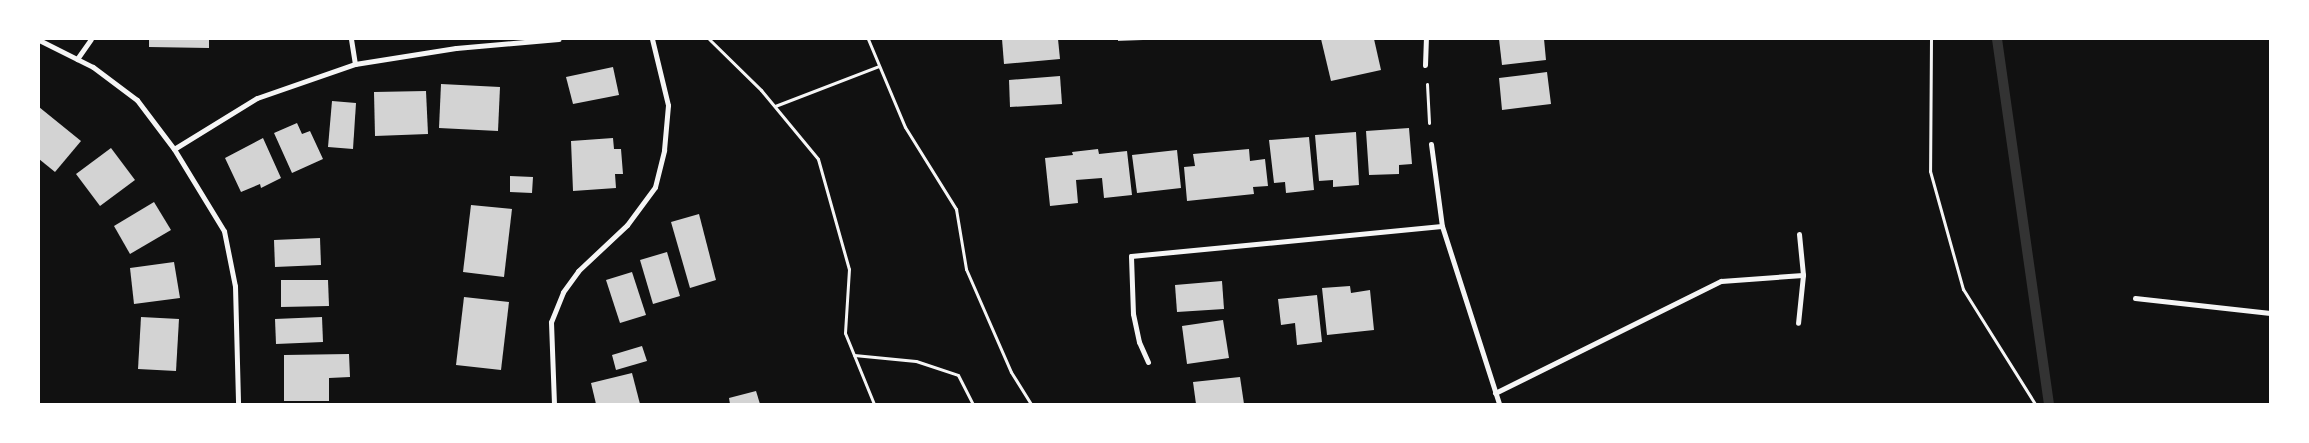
<!DOCTYPE html>
<html>
<head>
<meta charset="utf-8">
<style>
	body { margin:0 }
	#map { position:relative; width:2309px; height:443px; overflow:hidden; background:#111; font-family:"Asap Condensed",sans-serif }
	div>[style] { position:absolute }
	.stream>* { height:10px; margin:-5px; padding:0 5px; transform-origin:5px; border-radius:5px; background:#333 }
	.building>* { inset:0; background:#d3d3d3 }
	.path>* { height:3px; margin:-1.5px; padding:0 1.5px; transform-origin:1.5px; border-radius:1.5px; background:#f5f5f5 }
	.minor>* { height:5px; margin:-2.5px; padding:0 2.5px; transform-origin:2.5px; border-radius:2.5px; background:#f5f5f5 }
	span { translate:-50% -50%; white-space:nowrap; text-align:center; line-height:1.15; -webkit-text-stroke:5px #fff; paint-order:stroke }
	.frame { position:absolute; inset:0; border:40px solid #fff; pointer-events:none }
</style>
</head>
<body>
<div id="map">
	<div class="stream">
		<div style="left:1997px;top:39px;width:369px;rotate:81.9deg"></div>
	</div>
	<div class="building">
		<div style="clip-path:polygon(149px 39px,209px 39px,209px 48px,149px 47px)"></div>
		<div style="clip-path:polygon(1002px 39px,1058px 39px,1060px 59px,1004px 64px)"></div>
		<div style="clip-path:polygon(1118px 39px,1143px 39px,1143px 40px,1118px 41px)"></div>
		<div style="clip-path:polygon(1321px 39px,1374px 39px,1381px 70px,1331px 81px)"></div>
		<div style="clip-path:polygon(1499px 39px,1544px 39px,1546px 60px,1502px 65px)"></div>
		<div style="clip-path:polygon(613px 67px,619px 95px,573px 104px,566px 77px)"></div>
		<div style="clip-path:polygon(1547px 72px,1551px 104px,1502px 110px,1499px 78px)"></div>
		<div style="clip-path:polygon(1060px 76px,1062px 104px,1010px 107px,1009px 80px)"></div>
		<div style="clip-path:polygon(441px 84px,500px 87px,498px 131px,439px 128px)"></div>
		<div style="clip-path:polygon(426px 91px,428px 134px,375px 136px,374px 92px)"></div>
		<div style="clip-path:polygon(332px 101px,356px 103px,353px 149px,328px 147px)"></div>
		<div style="clip-path:polygon(39px 107px,81px 141px,55px 172px,39px 159px)"></div>
		<div style="clip-path:polygon(297px 123px,302px 134px,310px 131px,323px 159px,292px 173px,274px 133px)"></div>
		<div style="clip-path:polygon(1409px 128px,1412px 164px,1399px 165px,1399px 174px,1369px 175px,1366px 131px)"></div>
		<div style="clip-path:polygon(1356px 132px,1359px 185px,1333px 187px,1333px 180px,1319px 181px,1315px 135px)"></div>
		<div style="clip-path:polygon(1309px 137px,1314px 190px,1286px 193px,1285px 182px,1274px 183px,1269px 140px)"></div>
		<div style="clip-path:polygon(263px 138px,281px 178px,261px 188px,260px 184px,241px 192px,225px 158px)"></div>
		<div style="clip-path:polygon(613px 138px,614px 149px,621px 149px,623px 174px,615px 174px,616px 188px,573px 191px,571px 141px)"></div>
		<div style="clip-path:polygon(111px 148px,135px 180px,100px 206px,76px 174px)"></div>
		<div style="clip-path:polygon(1098px 149px,1099px 154px,1127px 151px,1132px 195px,1104px 198px,1102px 178px,1076px 180px,1078px 203px,1050px 206px,1045px 158px,1073px 155px,1072px 152px)"></div>
		<div style="clip-path:polygon(1249px 149px,1250px 161px,1265px 159px,1268px 186px,1253px 187px,1254px 194px,1187px 201px,1184px 167px,1195px 166px,1193px 154px)"></div>
		<div style="clip-path:polygon(1177px 150px,1181px 188px,1137px 193px,1132px 155px)"></div>
		<div style="clip-path:polygon(510px 176px,533px 177px,532px 193px,510px 192px)"></div>
		<div style="clip-path:polygon(154px 202px,171px 230px,130px 254px,114px 226px)"></div>
		<div style="clip-path:polygon(471px 205px,512px 209px,504px 277px,463px 272px)"></div>
		<div style="clip-path:polygon(699px 214px,716px 280px,690px 288px,671px 222px)"></div>
		<div style="clip-path:polygon(320px 238px,321px 265px,275px 267px,274px 240px)"></div>
		<div style="clip-path:polygon(667px 252px,680px 296px,653px 304px,640px 260px)"></div>
		<div style="clip-path:polygon(174px 262px,180px 298px,134px 304px,130px 268px)"></div>
		<div style="clip-path:polygon(632px 272px,646px 315px,620px 323px,606px 280px)"></div>
		<div style="clip-path:polygon(281px 280px,328px 280px,329px 306px,281px 307px)"></div>
		<div style="clip-path:polygon(1222px 281px,1224px 309px,1177px 312px,1175px 285px)"></div>
		<div style="clip-path:polygon(1350px 286px,1351px 293px,1370px 290px,1374px 330px,1327px 335px,1322px 288px)"></div>
		<div style="clip-path:polygon(1317px 295px,1322px 342px,1297px 345px,1295px 323px,1281px 325px,1278px 299px)"></div>
		<div style="clip-path:polygon(464px 297px,509px 302px,501px 370px,456px 365px)"></div>
		<div style="clip-path:polygon(141px 317px,179px 319px,176px 371px,138px 369px)"></div>
		<div style="clip-path:polygon(322px 317px,323px 342px,276px 344px,275px 319px)"></div>
		<div style="clip-path:polygon(1223px 320px,1229px 358px,1187px 364px,1182px 326px)"></div>
		<div style="clip-path:polygon(642px 346px,647px 361px,616px 370px,612px 355px)"></div>
		<div style="clip-path:polygon(349px 354px,350px 377px,329px 378px,329px 401px,284px 401px,284px 355px)"></div>
		<div style="clip-path:polygon(632px 373px,640px 404px,596px 404px,591px 383px)"></div>
		<div style="clip-path:polygon(1240px 377px,1244px 404px,1196px 404px,1193px 382px)"></div>
		<div style="clip-path:polygon(756px 391px,760px 404px,730px 404px,729px 398px)"></div>
	</div>
	<div class="path">
		<div style="left:709px;top:39px;width:73px;rotate:44.4deg"></div>
		<div style="left:761px;top:90px;width:89px;rotate:50.4deg"></div>
		<div style="left:818px;top:159px;width:114px;rotate:74.3deg"></div>
		<div style="left:849px;top:269px;width:64px;rotate:93.6deg"></div>
		<div style="left:845px;top:333px;width:77px;rotate:67.8deg"></div>
		<div style="left:868px;top:39px;width:95px;rotate:67.2deg"></div>
		<div style="left:905px;top:127px;width:97px;rotate:58.1deg"></div>
		<div style="left:956px;top:209px;width:61px;rotate:80.5deg"></div>
		<div style="left:966px;top:269px;width:112px;rotate:66.4deg"></div>
		<div style="left:1011px;top:372px;width:38px;rotate:58deg"></div>
		<div style="left:1931px;top:39px;width:132px;rotate:90.4deg"></div>
		<div style="left:1930px;top:171px;width:123px;rotate:74.4deg"></div>
		<div style="left:1963px;top:289px;width:136px;rotate:57.9deg"></div>
		<div style="left:1427px;top:84px;width:39px;rotate:87deg"></div>
		<div style="left:775px;top:106px;width:111px;rotate:-21deg"></div>
		<div style="left:854px;top:355px;width:62px;rotate:5.5deg"></div>
		<div style="left:916px;top:361px;width:44px;rotate:18.4deg"></div>
		<div style="left:958px;top:375px;width:33px;rotate:63deg"></div>
	</div>
	<div class="minor">
		<div style="left:351px;top:39px;width:25px;rotate:81deg"></div>
		<div style="left:39px;top:40px;width:60px;rotate:26.6deg"></div>
		<div style="left:93px;top:67px;width:55px;rotate:36.9deg"></div>
		<div style="left:137px;top:100px;width:61px;rotate:52.9deg"></div>
		<div style="left:174px;top:149px;width:96px;rotate:58.6deg"></div>
		<div style="left:224px;top:231px;width:56px;rotate:78.7deg"></div>
		<div style="left:235px;top:286px;width:118px;rotate:88.5deg"></div>
		<div style="left:77px;top:59px;width:24px;rotate:-55deg"></div>
		<div style="left:1425px;top:65px;width:26px;rotate:-88deg"></div>
		<div style="left:1431px;top:144px;width:83px;rotate:82.4deg"></div>
		<div style="left:1442px;top:226px;width:187px;rotate:72.2deg"></div>
		<div style="left:174px;top:149px;width:97px;rotate:-31.6deg"></div>
		<div style="left:257px;top:98px;width:104px;rotate:-19.1deg"></div>
		<div style="left:355px;top:64px;width:102px;rotate:-9deg"></div>
		<div style="left:456px;top:48px;width:103px;rotate:-5deg"></div>
		<div style="left:1799px;top:234px;width:41px;rotate:84.4deg"></div>
		<div style="left:2135px;top:298px;width:136px;rotate:6.3deg"></div>
		<div style="left:1148px;top:362px;width:22px;rotate:-114deg"></div>
		<div style="left:1139px;top:342px;width:29px;rotate:-102deg"></div>
		<div style="left:1133px;top:314px;width:58px;rotate:-92deg"></div>
		<div style="left:1131px;top:256px;width:312px;rotate:-5.5deg"></div>
		<div style="left:1495px;top:393px;width:252px;rotate:-26.4deg"></div>
		<div style="left:1721px;top:281px;width:82px;rotate:-4.2deg"></div>
		<div style="left:1803px;top:275px;width:48px;rotate:95.9deg"></div>
		<div style="left:554px;top:404px;width:82px;rotate:-92.1deg"></div>
		<div style="left:551px;top:322px;width:32px;rotate:-68deg"></div>
		<div style="left:563px;top:292px;width:26px;rotate:-54deg"></div>
		<div style="left:578px;top:271px;width:67px;rotate:-43.2deg"></div>
		<div style="left:627px;top:225px;width:47px;rotate:-53.6deg"></div>
		<div style="left:655px;top:187px;width:38px;rotate:-76deg"></div>
		<div style="left:664px;top:150px;width:45px;rotate:-84.9deg"></div>
		<div style="left:668px;top:105px;width:68px;rotate:-103.6deg"></div>
	</div>
	<div class="frame"></div>
</div>
</body>
</html>
